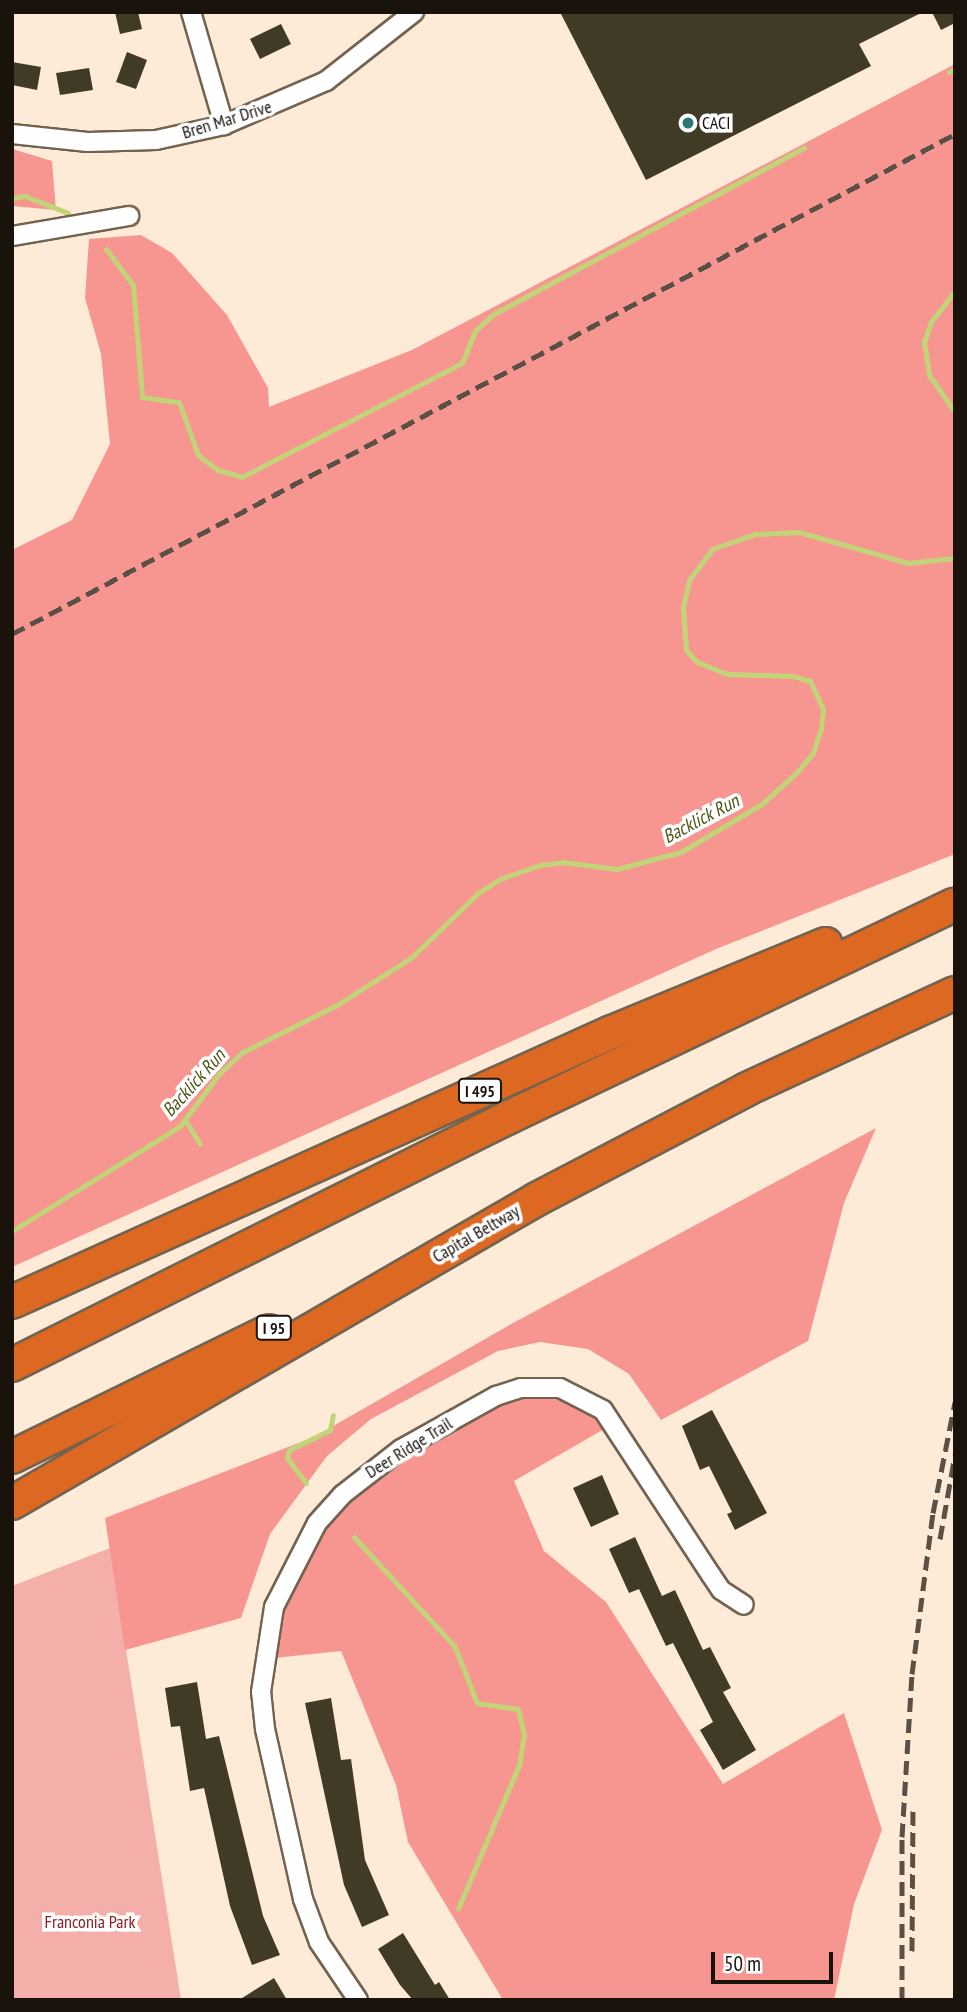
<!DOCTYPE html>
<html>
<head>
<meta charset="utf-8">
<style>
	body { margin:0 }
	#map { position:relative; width:967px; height:2012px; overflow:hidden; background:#fdebd7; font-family:"PT Sans Narrow",sans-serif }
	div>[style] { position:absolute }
	.green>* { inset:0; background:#f4afaa }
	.forest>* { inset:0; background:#f79590 }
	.stream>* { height:5px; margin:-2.5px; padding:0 2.5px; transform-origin:2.5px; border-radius:2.5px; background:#c2d478 }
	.building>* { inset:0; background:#403a26 }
	.roads { filter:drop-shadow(2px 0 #726351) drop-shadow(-2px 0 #726351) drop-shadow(0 2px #726351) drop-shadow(0 -2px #726351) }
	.minor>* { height:18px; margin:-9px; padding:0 9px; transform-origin:9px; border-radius:9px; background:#fff }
	.motorway>* { height:32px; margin:-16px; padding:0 16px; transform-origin:16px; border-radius:16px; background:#dd6821 }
	.rail>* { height:5px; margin-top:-2.5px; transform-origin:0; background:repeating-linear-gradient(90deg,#5a5045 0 14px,transparent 0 21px) }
	.dots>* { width:19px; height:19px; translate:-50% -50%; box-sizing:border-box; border:4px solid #fff; border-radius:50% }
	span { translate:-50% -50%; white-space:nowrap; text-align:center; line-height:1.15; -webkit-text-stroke:7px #fff; paint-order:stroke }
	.shield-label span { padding:2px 5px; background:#fff; border:2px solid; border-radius:5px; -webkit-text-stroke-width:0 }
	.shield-label { font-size:16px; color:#19130c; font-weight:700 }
	.street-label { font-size:18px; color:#19130c }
	.poi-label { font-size:18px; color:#19130c }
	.left { translate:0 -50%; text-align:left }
	.park-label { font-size:18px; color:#911e25 }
	.water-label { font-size:19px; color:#4c5613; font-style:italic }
	.frame { position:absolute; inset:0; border:14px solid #19130c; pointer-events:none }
	.scale { position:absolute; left:711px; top:1952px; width:122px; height:32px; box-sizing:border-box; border:4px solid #19130c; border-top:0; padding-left:9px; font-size:21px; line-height:24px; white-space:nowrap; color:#19130c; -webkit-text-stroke:5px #fff; paint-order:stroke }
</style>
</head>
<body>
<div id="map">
	<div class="green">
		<div style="clip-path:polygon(110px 1548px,181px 2000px,12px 2000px,12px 1586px)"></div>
	</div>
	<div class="forest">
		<div style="clip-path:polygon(955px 64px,955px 854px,716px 949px,12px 1267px,12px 550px,72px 520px,110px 444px,101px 354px,85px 298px,89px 239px,141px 235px,172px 253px,227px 315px,268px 388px,269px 407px,412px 350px)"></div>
		<div style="clip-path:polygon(12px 149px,52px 161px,56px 210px,12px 206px)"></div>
		<div style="clip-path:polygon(876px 1128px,844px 1203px,808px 1341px,661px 1420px,629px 1374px,588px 1349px,540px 1342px,498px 1351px,371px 1419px,327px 1456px,270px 1534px,241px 1618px,125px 1650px,105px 1518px,314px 1437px,513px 1323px)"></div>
		<div style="clip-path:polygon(561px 1381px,586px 1390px,618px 1421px,514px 1481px,544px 1551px,606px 1602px,723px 1784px,844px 1713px,882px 1830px,854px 1904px,834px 2000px,503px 2000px,408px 1842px,396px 1785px,341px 1651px,274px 1658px,286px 1593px,311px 1537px,346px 1491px,514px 1386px)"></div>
	</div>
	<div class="stream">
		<div style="left:949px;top:72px;width:7px;rotate:-27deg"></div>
		<div style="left:12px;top:198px;width:13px;rotate:-9deg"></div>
		<div style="left:25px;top:196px;width:46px;rotate:21.6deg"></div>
		<div style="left:106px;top:249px;width:45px;rotate:53.1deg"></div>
		<div style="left:133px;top:285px;width:112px;rotate:85.4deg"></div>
		<div style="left:142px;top:397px;width:37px;rotate:8deg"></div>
		<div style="left:179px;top:402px;width:56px;rotate:70.3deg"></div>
		<div style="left:198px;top:455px;width:25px;rotate:37deg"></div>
		<div style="left:218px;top:470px;width:25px;rotate:16deg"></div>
		<div style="left:242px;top:477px;width:248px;rotate:-27.4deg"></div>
		<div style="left:462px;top:363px;width:35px;rotate:-68deg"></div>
		<div style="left:475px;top:331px;width:23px;rotate:-43deg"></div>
		<div style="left:492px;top:315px;width:354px;rotate:-28.2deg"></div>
		<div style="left:955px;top:291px;width:39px;rotate:128deg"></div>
		<div style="left:931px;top:322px;width:21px;rotate:109deg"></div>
		<div style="left:924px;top:342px;width:33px;rotate:81deg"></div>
		<div style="left:929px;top:375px;width:45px;rotate:54.9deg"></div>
		<div style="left:185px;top:1120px;width:28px;rotate:58deg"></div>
		<div style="left:12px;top:1231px;width:198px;rotate:-32deg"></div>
		<div style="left:180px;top:1126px;width:65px;rotate:-53.1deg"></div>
		<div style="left:219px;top:1074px;width:33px;rotate:-43deg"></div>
		<div style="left:243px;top:1052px;width:105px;rotate:-26.6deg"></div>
		<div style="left:337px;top:1005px;width:89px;rotate:-32.6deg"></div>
		<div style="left:412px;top:957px;width:92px;rotate:-44.1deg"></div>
		<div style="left:478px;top:893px;width:26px;rotate:-32deg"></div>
		<div style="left:500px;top:879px;width:42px;rotate:-19.3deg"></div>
		<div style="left:540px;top:865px;width:23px;rotate:-7deg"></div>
		<div style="left:563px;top:862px;width:54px;rotate:7.4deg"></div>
		<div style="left:617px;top:869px;width:66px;rotate:-14.9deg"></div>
		<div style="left:681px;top:852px;width:94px;rotate:-30.7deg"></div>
		<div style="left:762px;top:804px;width:47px;rotate:-42.4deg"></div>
		<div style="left:797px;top:772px;width:25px;rotate:-50deg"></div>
		<div style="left:813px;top:753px;width:26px;rotate:-72deg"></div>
		<div style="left:821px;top:728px;width:19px;rotate:-84deg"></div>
		<div style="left:823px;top:709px;width:31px;rotate:-115deg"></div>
		<div style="left:810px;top:681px;width:18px;rotate:-164deg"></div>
		<div style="left:793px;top:676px;width:66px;rotate:-178.3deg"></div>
		<div style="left:727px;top:674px;width:32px;rotate:-158deg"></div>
		<div style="left:697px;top:662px;width:16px;rotate:-133deg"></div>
		<div style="left:686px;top:650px;width:43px;rotate:-94deg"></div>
		<div style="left:683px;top:607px;width:28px;rotate:-77deg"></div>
		<div style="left:689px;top:580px;width:39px;rotate:-53deg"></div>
		<div style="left:712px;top:549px;width:46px;rotate:-19.2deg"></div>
		<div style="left:755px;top:534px;width:44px;rotate:-2.6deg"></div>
		<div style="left:799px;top:532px;width:113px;rotate:15.9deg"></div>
		<div style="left:908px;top:563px;width:47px;rotate:-6.1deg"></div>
		<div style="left:306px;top:1483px;width:31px;rotate:-127deg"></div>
		<div style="left:287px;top:1458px;width:8px;rotate:-76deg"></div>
		<div style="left:289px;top:1450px;width:46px;rotate:-26deg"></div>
		<div style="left:330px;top:1430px;width:15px;rotate:-79deg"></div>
		<div style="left:354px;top:1537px;width:149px;rotate:47.4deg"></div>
		<div style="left:455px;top:1647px;width:60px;rotate:68.6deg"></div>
		<div style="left:477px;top:1703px;width:41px;rotate:8.3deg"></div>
		<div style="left:518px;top:1709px;width:26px;rotate:77deg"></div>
		<div style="left:524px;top:1734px;width:31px;rotate:99deg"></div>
		<div style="left:519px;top:1765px;width:156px;rotate:113deg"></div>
	</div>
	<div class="building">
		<div style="clip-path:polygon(115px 12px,138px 12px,142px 29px,120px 34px)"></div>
		<div style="clip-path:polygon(560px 12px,923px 12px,859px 44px,871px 66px,646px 180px)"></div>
		<div style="clip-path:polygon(932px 12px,955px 12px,955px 23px,941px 30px)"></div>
		<div style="clip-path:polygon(281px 24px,291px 44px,260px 59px,250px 39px)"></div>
		<div style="clip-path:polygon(127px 52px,147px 60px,136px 89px,116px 82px)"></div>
		<div style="clip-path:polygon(12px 62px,41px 67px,37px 90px,12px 85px)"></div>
		<div style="clip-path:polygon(89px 68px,93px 90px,60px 95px,56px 73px)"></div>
		<div style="clip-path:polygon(712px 1410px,767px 1513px,735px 1530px,727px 1514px,732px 1512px,709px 1466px,700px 1470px,682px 1426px)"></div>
		<div style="clip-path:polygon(602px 1475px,619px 1514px,591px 1527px,573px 1488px)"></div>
		<div style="clip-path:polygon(635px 1537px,662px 1596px,675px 1590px,703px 1650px,710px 1647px,731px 1688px,723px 1692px,756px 1750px,723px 1770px,700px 1730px,713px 1722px,673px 1643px,666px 1646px,639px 1589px,629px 1593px,609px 1549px)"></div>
		<div style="clip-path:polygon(197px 1682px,206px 1739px,219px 1736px,263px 1916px,280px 1955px,252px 1965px,230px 1906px,204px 1788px,190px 1791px,180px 1726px,171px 1727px,165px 1688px)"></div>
		<div style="clip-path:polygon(331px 1698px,341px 1760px,351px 1759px,365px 1860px,389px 1915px,362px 1927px,344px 1885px,305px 1703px)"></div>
		<div style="clip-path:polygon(403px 1933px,435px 1985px,439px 1982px,450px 2000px,413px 2000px,400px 1985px,378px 1949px)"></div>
		<div style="clip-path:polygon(274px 1978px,287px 2000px,239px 2000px)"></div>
	</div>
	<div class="roads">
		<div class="minor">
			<div style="left:191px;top:12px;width:118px;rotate:73.7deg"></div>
			<div style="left:12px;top:134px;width:76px;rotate:6deg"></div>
			<div style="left:88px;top:142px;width:68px;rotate:-1.7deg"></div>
			<div style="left:156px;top:140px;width:70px;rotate:-12.4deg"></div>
			<div style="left:224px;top:125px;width:111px;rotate:-23.3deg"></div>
			<div style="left:326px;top:81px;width:112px;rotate:-38.1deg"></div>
			<div style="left:12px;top:236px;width:119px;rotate:-9.7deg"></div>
			<div style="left:358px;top:2000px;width:70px;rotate:-123.9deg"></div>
			<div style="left:319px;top:1942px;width:46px;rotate:-110.4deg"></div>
			<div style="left:303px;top:1899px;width:174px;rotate:-102.6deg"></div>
			<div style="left:265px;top:1729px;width:37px;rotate:-96deg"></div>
			<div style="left:261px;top:1692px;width:86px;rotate:-81.3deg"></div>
			<div style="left:274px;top:1607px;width:94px;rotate:-62.9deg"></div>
			<div style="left:317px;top:1523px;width:38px;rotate:-48deg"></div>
			<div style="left:342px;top:1495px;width:75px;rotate:-37.9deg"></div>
			<div style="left:401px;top:1449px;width:109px;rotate:-29.2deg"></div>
			<div style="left:496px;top:1396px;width:26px;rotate:-18deg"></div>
			<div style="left:521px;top:1388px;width:39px"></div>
			<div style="left:560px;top:1388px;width:48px;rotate:27.1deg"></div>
			<div style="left:603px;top:1410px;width:197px;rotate:56.8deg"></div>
			<div style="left:711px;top:1575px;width:18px;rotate:56deg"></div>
			<div style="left:721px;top:1590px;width:27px;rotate:33deg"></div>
		</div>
		<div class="motorway">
			<div style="left:12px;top:1302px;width:658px;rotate:-24.23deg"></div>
			<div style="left:612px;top:1032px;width:231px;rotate:-22.4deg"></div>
			<div style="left:12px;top:1365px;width:553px;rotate:-26.52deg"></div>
			<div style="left:507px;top:1118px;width:496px;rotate:-25.5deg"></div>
			<div style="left:12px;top:1457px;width:286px;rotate:-26.1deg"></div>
			<div style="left:12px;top:1503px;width:607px;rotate:-30.07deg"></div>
			<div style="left:537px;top:1199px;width:237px;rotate:-27.6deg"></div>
			<div style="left:747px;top:1089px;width:229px;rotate:-24.8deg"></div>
		</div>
	</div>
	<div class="rail">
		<div style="left:12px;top:634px;width:1067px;rotate:-27.93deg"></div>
		<div style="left:940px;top:1539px;width:85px;rotate:-79.9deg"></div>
		<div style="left:912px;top:1951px;width:140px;rotate:-89.6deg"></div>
		<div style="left:902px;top:2000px;width:163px;rotate:-90deg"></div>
		<div style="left:902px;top:1837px;width:163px;rotate:-86.5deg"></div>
		<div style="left:912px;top:1674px;width:162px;rotate:-82.6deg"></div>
		<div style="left:933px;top:1513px;width:113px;rotate:-78.8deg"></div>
	</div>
	<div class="dots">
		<div style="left:688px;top:123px;background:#2e7772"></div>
	</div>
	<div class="shield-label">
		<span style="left:480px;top:1091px">I 495</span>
		<span style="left:274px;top:1328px">I 95</span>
	</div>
	<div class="street-label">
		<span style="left:227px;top:120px;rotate:-17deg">Bren Mar Drive</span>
		<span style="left:476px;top:1234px;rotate:-30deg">Capital Beltway</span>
		<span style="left:409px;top:1448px;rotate:-32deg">Deer Ridge Trail</span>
	</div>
	<div class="poi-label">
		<span class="left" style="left:702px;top:123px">CACI</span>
	</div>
	<div class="park-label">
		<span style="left:90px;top:1922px">Franconia Park</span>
	</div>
	<div class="water-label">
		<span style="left:701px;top:819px;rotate:-28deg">Backlick Run</span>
		<span style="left:194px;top:1083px;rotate:-48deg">Backlick Run</span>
	</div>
	<div class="frame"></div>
	<div class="scale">50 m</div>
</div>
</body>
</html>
